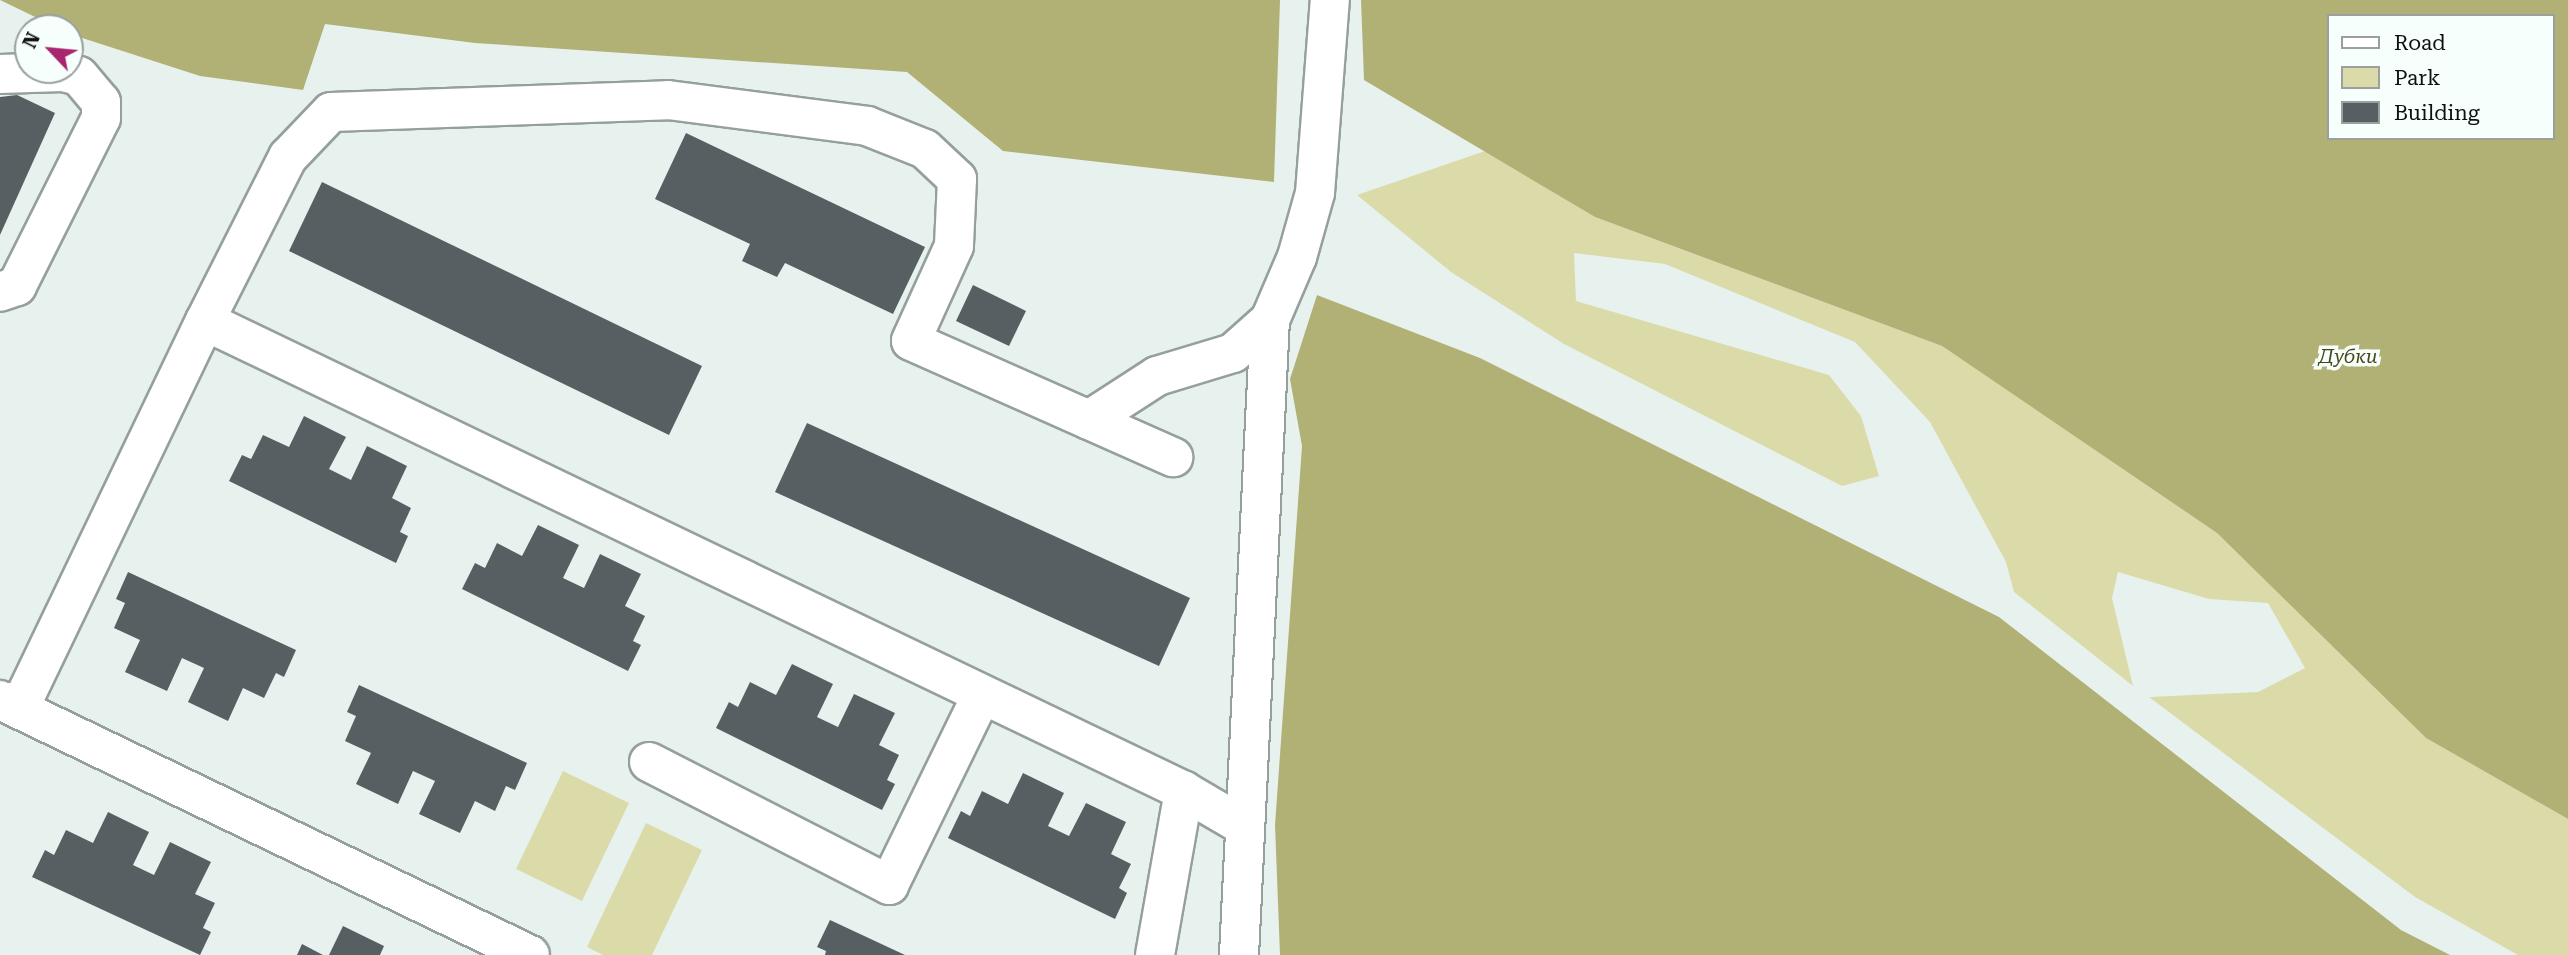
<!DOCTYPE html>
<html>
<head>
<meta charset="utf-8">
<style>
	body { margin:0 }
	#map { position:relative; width:2568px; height:955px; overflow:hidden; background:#e7f2ef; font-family:"Roboto Serif",serif }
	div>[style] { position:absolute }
	.green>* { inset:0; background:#dbdbaa }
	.forest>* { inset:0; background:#b2b175 }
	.building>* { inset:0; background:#566062 }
	.roads { filter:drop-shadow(2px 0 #95a09d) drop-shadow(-2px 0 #95a09d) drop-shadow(0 2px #95a09d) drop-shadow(0 -2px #95a09d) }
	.minor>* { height:38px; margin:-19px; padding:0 19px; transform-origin:19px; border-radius:19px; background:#fff }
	span { translate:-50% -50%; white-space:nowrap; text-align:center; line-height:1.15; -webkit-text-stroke:7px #f6fffc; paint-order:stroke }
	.park-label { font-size:19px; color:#474618; font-style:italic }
	.legend { position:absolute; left:2327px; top:14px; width:228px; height:126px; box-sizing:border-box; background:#f6fffc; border:2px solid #99a09e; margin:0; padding:9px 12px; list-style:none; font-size:21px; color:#0d1110 }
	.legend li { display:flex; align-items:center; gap:14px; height:35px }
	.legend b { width:35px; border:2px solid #99a09e }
	.north { position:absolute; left:14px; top:14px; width:70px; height:70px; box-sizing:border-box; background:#f6fffc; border:2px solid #99a09e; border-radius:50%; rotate:296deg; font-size:19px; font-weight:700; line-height:28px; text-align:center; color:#0d1110 }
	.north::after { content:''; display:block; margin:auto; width:24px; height:32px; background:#a9256f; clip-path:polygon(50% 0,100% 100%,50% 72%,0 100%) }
</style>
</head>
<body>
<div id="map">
	<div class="green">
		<div style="clip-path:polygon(1485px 151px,1595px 217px,1942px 346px,2217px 533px,2426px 738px,2568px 819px,2568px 955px,2518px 955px,2415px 897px,2149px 697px,2258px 692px,2305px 668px,2268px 603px,2209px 599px,2118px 572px,2112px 598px,2133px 686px,2014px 592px,2006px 562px,1930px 422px,1855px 342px,1665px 264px,1574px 253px,1576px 301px,1829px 375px,1861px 416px,1879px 476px,1842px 486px,1564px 344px,1451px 272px,1357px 195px)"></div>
		<div style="clip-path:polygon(563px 771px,629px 803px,582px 901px,516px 869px)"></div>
		<div style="clip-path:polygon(646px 823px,702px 850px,652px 955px,603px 955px,587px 947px)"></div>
	</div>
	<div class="forest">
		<div style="clip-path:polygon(0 0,1280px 0,1274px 182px,1003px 151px,907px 72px,475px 43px,325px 24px,303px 90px,200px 76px,73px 35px,70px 28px,58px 28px)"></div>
		<div style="clip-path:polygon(evenodd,1361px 0,2568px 0,2568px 819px,2426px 738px,2217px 533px,1942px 346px,1595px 217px,1364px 80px,1361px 0,2328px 16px,2552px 16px,2552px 138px,2328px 138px,2328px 16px)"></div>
		<div style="clip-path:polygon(1317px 295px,1480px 358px,1999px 617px,2401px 930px,2450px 955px,1280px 955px,1275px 825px,1302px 446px,1290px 379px)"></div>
	</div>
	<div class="building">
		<div style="clip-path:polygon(17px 95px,55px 113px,0 235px,0 97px)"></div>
		<div style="clip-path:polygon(686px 133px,925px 247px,893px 314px,785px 263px,777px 277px,742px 261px,750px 244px,655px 199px)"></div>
		<div style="clip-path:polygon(322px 182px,702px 366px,669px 435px,289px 251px)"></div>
		<div style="clip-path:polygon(973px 285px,1026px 311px,1009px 346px,956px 321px)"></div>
		<div style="clip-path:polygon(304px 416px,346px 437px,329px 469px,351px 480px,367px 446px,407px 466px,392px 498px,411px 508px,400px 532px,408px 536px,396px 563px,229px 481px,242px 455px,251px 459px,263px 435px,289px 447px)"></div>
		<div style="clip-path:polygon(807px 423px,1190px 598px,1159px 666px,775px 492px)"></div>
		<div style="clip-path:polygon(538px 525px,579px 545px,563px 578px,584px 588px,600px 554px,641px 574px,625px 606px,645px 616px,633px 641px,641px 645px,628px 671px,462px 589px,475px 563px,485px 568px,497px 543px,522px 556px)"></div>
		<div style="clip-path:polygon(128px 572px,296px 650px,284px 677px,276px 673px,264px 698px,243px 688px,228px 721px,188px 702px,204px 668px,182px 658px,167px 691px,125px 672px,140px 640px,114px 628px,125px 603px,116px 599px)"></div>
		<div style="clip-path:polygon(792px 664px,833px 684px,817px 717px,838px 727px,854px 694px,895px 713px,879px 745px,899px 755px,887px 780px,895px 784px,882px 810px,716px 728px,729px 702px,738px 707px,750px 682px,776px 695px)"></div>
		<div style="clip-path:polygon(359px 685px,527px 763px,515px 790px,506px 786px,495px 811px,475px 801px,460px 833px,419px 814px,435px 781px,413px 771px,398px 804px,356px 784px,371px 753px,345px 741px,356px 716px,347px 712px)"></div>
		<div style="clip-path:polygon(1023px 773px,1064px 793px,1048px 826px,1069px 836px,1086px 803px,1126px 822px,1111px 854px,1131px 864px,1119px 888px,1127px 893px,1115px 919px,948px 838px,961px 811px,970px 816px,982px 791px,1008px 804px)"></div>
		<div style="clip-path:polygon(108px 812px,149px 832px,133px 865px,154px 875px,170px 842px,211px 862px,195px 894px,215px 903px,203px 928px,211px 932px,200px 955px,32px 877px,45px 850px,54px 855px,66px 830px,93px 843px)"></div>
		<div style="clip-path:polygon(830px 920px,905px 955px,825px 955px,826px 951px,817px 947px)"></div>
		<div style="clip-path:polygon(343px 926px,384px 946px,380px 955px,329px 955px)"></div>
		<div style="clip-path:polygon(302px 944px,323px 955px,297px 955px)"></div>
	</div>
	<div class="roads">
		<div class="minor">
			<div style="left:0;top:74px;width:63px;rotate:-1.8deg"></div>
			<div style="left:63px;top:72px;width:16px;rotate:14deg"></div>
			<div style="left:79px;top:76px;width:34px;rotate:50deg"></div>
			<div style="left:101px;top:102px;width:16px;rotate:90deg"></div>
			<div style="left:101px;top:118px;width:188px;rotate:116.6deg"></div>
			<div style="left:17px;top:286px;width:18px;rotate:161deg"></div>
			<div style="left:205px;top:321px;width:184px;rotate:-63.2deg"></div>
			<div style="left:288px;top:157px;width:62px;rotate:-46.3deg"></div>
			<div style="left:331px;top:112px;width:337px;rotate:-2deg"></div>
			<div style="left:668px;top:100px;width:201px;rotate:7.4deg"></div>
			<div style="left:867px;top:126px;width:62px;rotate:21.6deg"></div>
			<div style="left:925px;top:149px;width:44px;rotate:43.2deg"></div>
			<div style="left:957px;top:179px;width:67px;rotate:92.6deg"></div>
			<div style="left:954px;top:246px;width:104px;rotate:114.4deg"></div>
			<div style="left:911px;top:341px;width:287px;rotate:23.9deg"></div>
			<div style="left:1089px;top:420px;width:81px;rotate:-32.9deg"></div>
			<div style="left:1157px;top:376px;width:79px;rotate:-16.8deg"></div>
			<div style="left:1233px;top:353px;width:50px;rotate:-41.7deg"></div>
			<div style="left:0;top:700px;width:588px;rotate:25.69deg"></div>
			<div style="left:19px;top:709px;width:430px;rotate:-64.4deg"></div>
			<div style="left:205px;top:321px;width:1086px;rotate:25.64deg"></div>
			<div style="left:1184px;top:791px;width:69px;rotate:30.3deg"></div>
			<div style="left:649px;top:762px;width:270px;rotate:27.1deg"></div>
			<div style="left:889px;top:885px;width:212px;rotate:-64deg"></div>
			<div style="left:1155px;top:955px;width:167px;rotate:-80deg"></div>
			<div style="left:1239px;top:955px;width:636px;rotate:-87.21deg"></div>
			<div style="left:1270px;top:320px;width:69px;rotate:-66.8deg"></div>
			<div style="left:1297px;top:257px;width:66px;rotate:-74.3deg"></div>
			<div style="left:1315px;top:193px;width:194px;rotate:-85.6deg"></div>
		</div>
	</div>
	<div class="park-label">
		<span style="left:2348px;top:357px">Дубки</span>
	</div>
	<ul class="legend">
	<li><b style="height:9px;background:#fff"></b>Road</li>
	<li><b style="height:19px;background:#dbdbaa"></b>Park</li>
	<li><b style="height:19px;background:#566062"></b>Building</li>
	</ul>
	<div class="north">N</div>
</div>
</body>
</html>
